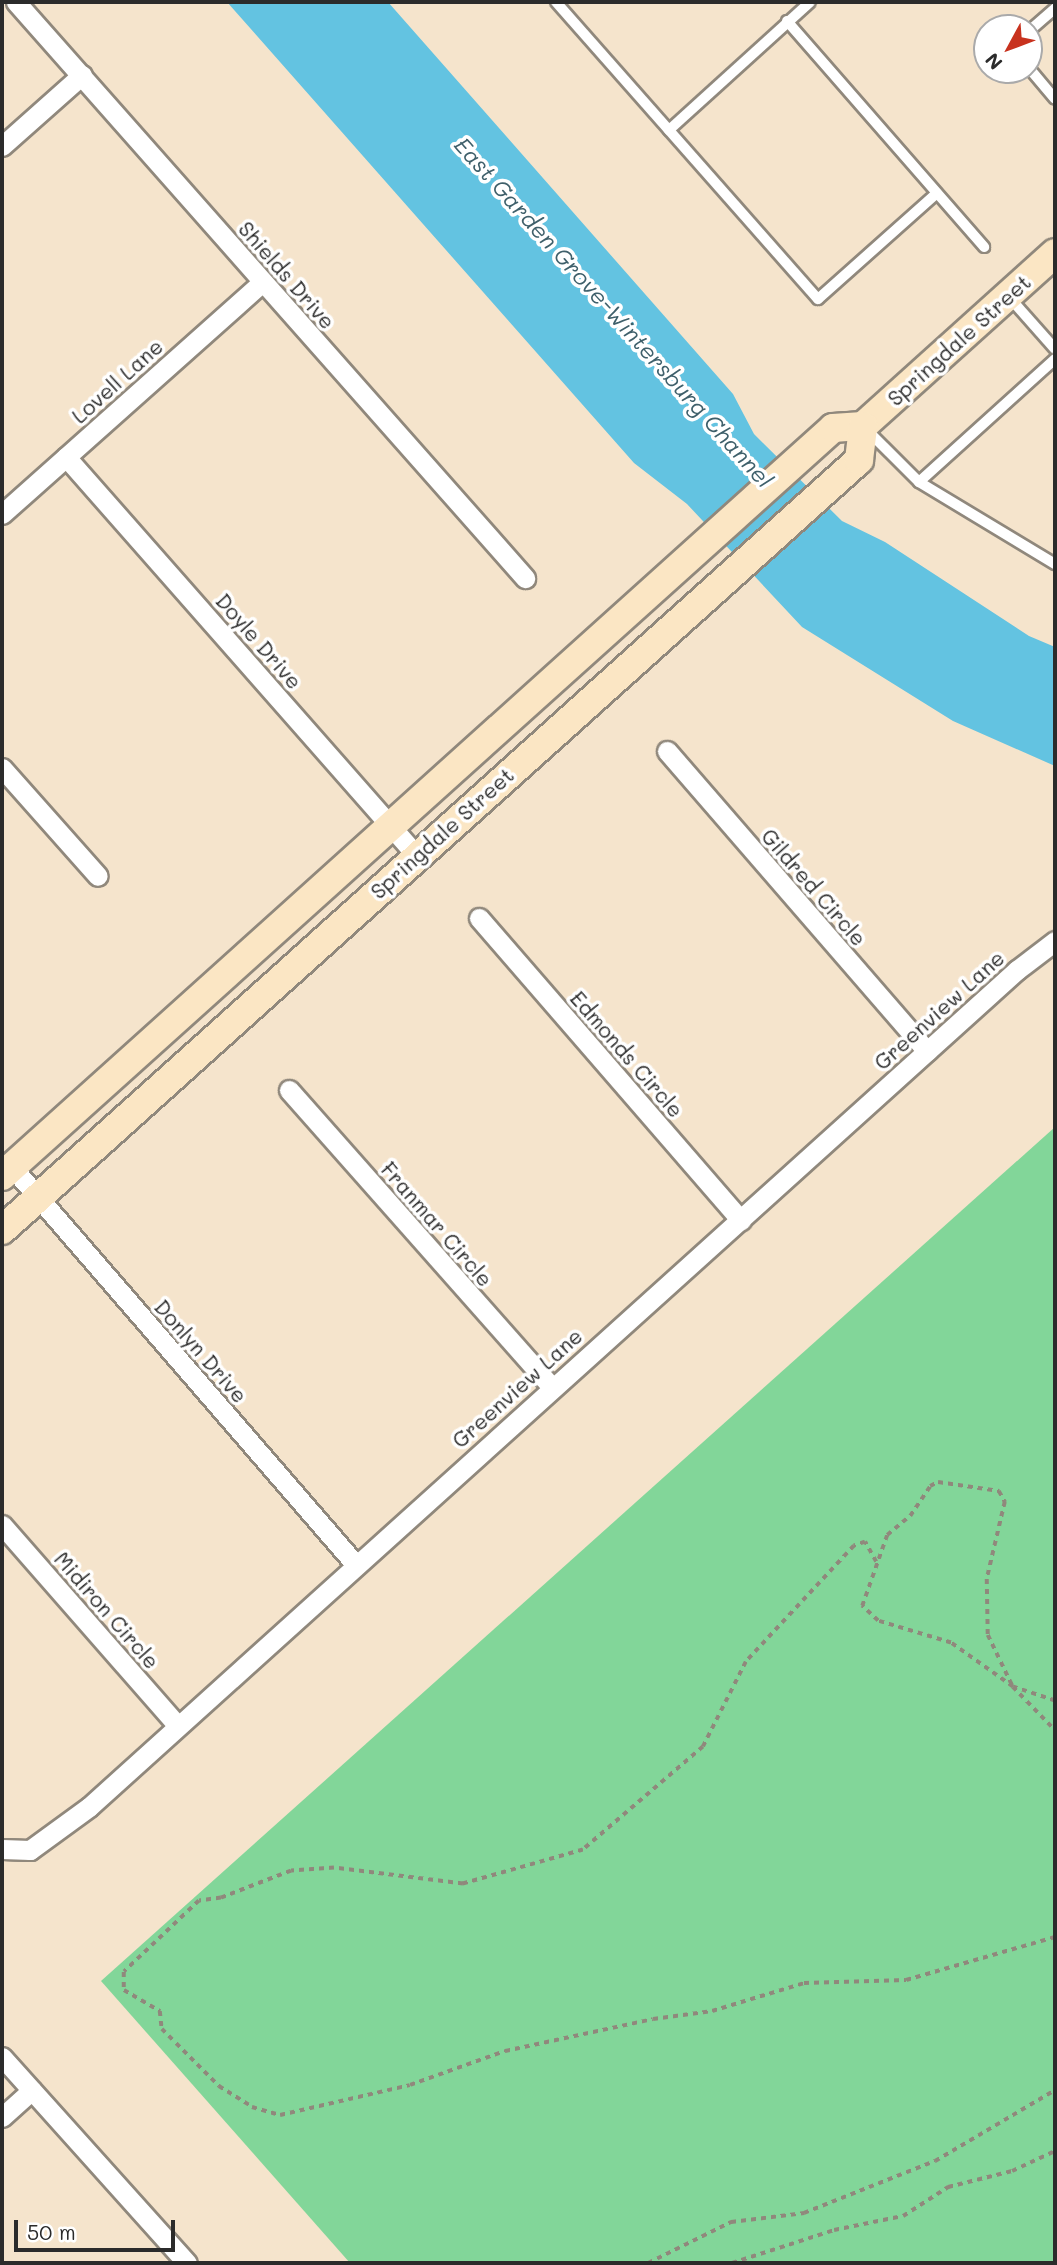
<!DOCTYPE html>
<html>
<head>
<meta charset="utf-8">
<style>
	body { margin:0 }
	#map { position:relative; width:1057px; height:2265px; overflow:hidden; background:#f5e4cc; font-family:Mali,sans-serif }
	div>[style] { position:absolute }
	.green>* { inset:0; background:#82d699 }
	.water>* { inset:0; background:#63c3e1 }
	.path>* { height:3.5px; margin-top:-1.75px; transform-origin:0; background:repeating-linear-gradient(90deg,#90887c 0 5px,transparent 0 10px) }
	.roads { filter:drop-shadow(2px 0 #90887c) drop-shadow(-2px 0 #90887c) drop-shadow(0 2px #90887c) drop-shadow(0 -2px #90887c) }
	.lane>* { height:10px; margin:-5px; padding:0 5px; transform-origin:5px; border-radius:5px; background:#fff }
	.street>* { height:19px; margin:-9.5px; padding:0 9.5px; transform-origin:9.5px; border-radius:9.5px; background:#fff }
	.secondary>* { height:28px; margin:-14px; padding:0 14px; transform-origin:14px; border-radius:14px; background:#fbe6c4 }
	span { translate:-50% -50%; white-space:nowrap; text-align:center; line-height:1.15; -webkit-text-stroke:7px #fff; paint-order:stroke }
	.street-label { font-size:21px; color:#2b2b2b }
	.water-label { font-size:23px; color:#3f606b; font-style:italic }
	.frame { position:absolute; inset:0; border:4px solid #2b2b2b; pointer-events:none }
	.north { position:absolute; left:973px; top:14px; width:70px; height:70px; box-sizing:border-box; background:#fff; border:2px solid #aaa; border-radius:50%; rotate:229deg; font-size:19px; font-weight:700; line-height:28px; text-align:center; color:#2b2b2b }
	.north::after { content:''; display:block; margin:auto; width:24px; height:32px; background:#c8321e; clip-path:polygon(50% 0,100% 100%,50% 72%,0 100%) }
	.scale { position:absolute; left:14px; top:2220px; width:161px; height:32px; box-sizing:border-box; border:4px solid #2b2b2b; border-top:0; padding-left:9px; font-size:21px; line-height:24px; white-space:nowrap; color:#2b2b2b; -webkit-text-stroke:5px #fff; paint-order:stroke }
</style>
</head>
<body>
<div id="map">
	<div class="green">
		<div style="clip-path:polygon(1055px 1127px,1055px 2263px,350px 2263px,101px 1981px)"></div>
	</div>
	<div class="water">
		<div style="clip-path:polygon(227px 2px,388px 2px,733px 394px,754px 434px,842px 521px,885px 542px,1029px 636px,1055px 647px,1055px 766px,953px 721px,802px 627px,687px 504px,634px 463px)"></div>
	</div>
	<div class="path">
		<div style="left:876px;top:1562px;width:23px;rotate:-119deg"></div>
		<div style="left:865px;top:1542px;width:12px;rotate:160deg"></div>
		<div style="left:854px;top:1546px;width:158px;rotate:133deg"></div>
		<div style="left:746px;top:1662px;width:95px;rotate:116.8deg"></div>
		<div style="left:703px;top:1747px;width:158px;rotate:139.4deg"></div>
		<div style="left:583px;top:1850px;width:125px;rotate:164.2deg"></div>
		<div style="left:463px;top:1884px;width:130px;rotate:-172.9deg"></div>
		<div style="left:334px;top:1868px;width:43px;rotate:176deg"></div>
		<div style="left:291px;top:1871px;width:75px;rotate:158.9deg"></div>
		<div style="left:221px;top:1898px;width:22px;rotate:172deg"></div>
		<div style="left:199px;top:1901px;width:103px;rotate:136.6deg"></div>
		<div style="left:124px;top:1972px;width:18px;rotate:90deg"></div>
		<div style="left:124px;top:1990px;width:42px;rotate:30.3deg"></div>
		<div style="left:160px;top:2011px;width:18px;rotate:84deg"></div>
		<div style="left:162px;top:2029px;width:81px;rotate:45deg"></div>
		<div style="left:219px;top:2086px;width:39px;rotate:32deg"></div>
		<div style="left:252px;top:2107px;width:29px;rotate:16deg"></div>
		<div style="left:280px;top:2115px;width:133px;rotate:-13deg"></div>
		<div style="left:410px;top:2085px;width:101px;rotate:-19.7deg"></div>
		<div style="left:505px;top:2051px;width:151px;rotate:-12.2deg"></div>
		<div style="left:653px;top:2019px;width:60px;rotate:-7.7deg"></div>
		<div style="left:712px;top:2011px;width:96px;rotate:-16.9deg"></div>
		<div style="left:804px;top:1983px;width:102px;rotate:-1.7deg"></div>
		<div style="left:906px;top:1980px;width:155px;rotate:-16.1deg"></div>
		<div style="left:1055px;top:1701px;width:44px;rotate:-161.6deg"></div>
		<div style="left:1013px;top:1687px;width:76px;rotate:-144.6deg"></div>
		<div style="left:951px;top:1643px;width:76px;rotate:-163.2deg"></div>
		<div style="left:878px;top:1621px;width:22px;rotate:-137deg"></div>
		<div style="left:862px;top:1606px;width:75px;rotate:-70.6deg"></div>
		<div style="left:887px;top:1535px;width:30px;rotate:-40deg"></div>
		<div style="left:910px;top:1516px;width:36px;rotate:-56deg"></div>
		<div style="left:930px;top:1486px;width:9px;rotate:-27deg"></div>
		<div style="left:938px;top:1482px;width:62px;rotate:8.4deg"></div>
		<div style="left:999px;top:1491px;width:13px;rotate:61deg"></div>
		<div style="left:1005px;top:1502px;width:79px;rotate:103.2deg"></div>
		<div style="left:987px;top:1579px;width:56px;rotate:89deg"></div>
		<div style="left:988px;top:1635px;width:58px;rotate:64.3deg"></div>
		<div style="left:1013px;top:1687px;width:60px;rotate:45.7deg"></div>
		<div style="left:520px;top:2263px;width:64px"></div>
		<div style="left:648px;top:2263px;width:93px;rotate:-26.3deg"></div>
		<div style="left:731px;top:2222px;width:74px;rotate:-7deg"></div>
		<div style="left:804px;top:2213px;width:141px;rotate:-21.7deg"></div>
		<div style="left:935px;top:2161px;width:139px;rotate:-30.6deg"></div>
		<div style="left:732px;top:2263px;width:107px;rotate:-17.9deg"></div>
		<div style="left:834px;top:2230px;width:70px;rotate:-11.5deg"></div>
		<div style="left:903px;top:2216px;width:54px;rotate:-32.8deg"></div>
		<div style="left:948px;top:2187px;width:66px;rotate:-14deg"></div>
		<div style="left:1012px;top:2171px;width:47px;rotate:-24.9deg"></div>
	</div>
	<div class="roads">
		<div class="lane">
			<div style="left:556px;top:2px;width:396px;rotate:48.6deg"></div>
			<div style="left:818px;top:299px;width:159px;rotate:-41.7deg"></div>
			<div style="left:787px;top:21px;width:300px;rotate:48.9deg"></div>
			<div style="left:1029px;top:31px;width:35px;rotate:-41deg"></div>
			<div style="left:1029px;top:68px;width:40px;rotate:50deg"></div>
			<div style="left:669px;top:130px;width:190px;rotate:-42.2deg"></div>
			<div style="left:1009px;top:297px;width:69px;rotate:48.5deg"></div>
			<div style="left:866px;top:429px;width:75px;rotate:45deg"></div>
			<div style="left:919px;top:482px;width:159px;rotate:31.1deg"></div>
			<div style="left:919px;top:482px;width:183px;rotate:-42.1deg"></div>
		</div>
		<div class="street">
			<div style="left:16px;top:2px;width:769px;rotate:48.53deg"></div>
			<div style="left:2px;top:146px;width:107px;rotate:-41.6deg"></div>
			<div style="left:66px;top:457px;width:531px;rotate:48.66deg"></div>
			<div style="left:2px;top:514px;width:348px;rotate:-41.7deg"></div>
			<div style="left:667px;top:751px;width:397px;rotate:49.1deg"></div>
			<div style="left:2px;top:768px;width:144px;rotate:48.4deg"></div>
			<div style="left:479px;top:918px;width:400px;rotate:49.1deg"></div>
			<div style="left:289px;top:1090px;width:397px;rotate:48.5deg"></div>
			<div style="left:12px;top:1167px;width:526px;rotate:49.16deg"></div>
			<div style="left:2px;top:1525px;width:266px;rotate:48.8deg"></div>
			<div style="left:2px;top:1849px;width:28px;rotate:2deg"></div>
			<div style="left:30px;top:1850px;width:73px;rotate:-36.1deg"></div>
			<div style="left:89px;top:1807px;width:1250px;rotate:-42.05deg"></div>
			<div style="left:1017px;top:970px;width:48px;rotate:-37.3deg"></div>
			<div style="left:2px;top:2057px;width:277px;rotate:48.1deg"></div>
			<div style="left:2px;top:2117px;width:40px;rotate:-42deg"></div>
		</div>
		<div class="secondary">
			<div style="left:2px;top:1176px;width:1118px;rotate:-41.99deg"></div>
			<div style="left:833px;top:428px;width:30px;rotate:-4deg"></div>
			<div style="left:863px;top:426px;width:258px;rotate:-42deg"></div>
			<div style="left:2px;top:1230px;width:1152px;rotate:-41.94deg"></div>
			<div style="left:859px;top:460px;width:34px;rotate:-83deg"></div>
		</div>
	</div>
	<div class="street-label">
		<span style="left:287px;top:275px;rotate:49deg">Shields Drive</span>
		<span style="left:959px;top:340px;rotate:-42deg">Springdale Street</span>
		<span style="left:117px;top:381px;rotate:-42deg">Lovell Lane</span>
		<span style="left:259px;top:641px;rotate:49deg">Doyle Drive</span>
		<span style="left:442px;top:833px;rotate:-42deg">Springdale Street</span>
		<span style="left:814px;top:887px;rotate:49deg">Gildred Circle</span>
		<span style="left:939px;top:1010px;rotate:-42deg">Greenview Lane</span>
		<span style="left:627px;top:1054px;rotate:49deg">Edmonds Circle</span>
		<span style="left:437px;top:1224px;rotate:49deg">Franmar Circle</span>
		<span style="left:201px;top:1351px;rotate:49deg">Donlyn Drive</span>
		<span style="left:517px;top:1388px;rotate:-42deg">Greenview Lane</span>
		<span style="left:107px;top:1610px;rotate:49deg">Midiron Circle</span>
	</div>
	<div class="water-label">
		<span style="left:614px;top:312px;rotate:48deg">East Garden Grove-Wintersburg Channel</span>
	</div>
	<div class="frame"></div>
	<div class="north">N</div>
	<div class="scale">50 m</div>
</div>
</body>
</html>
